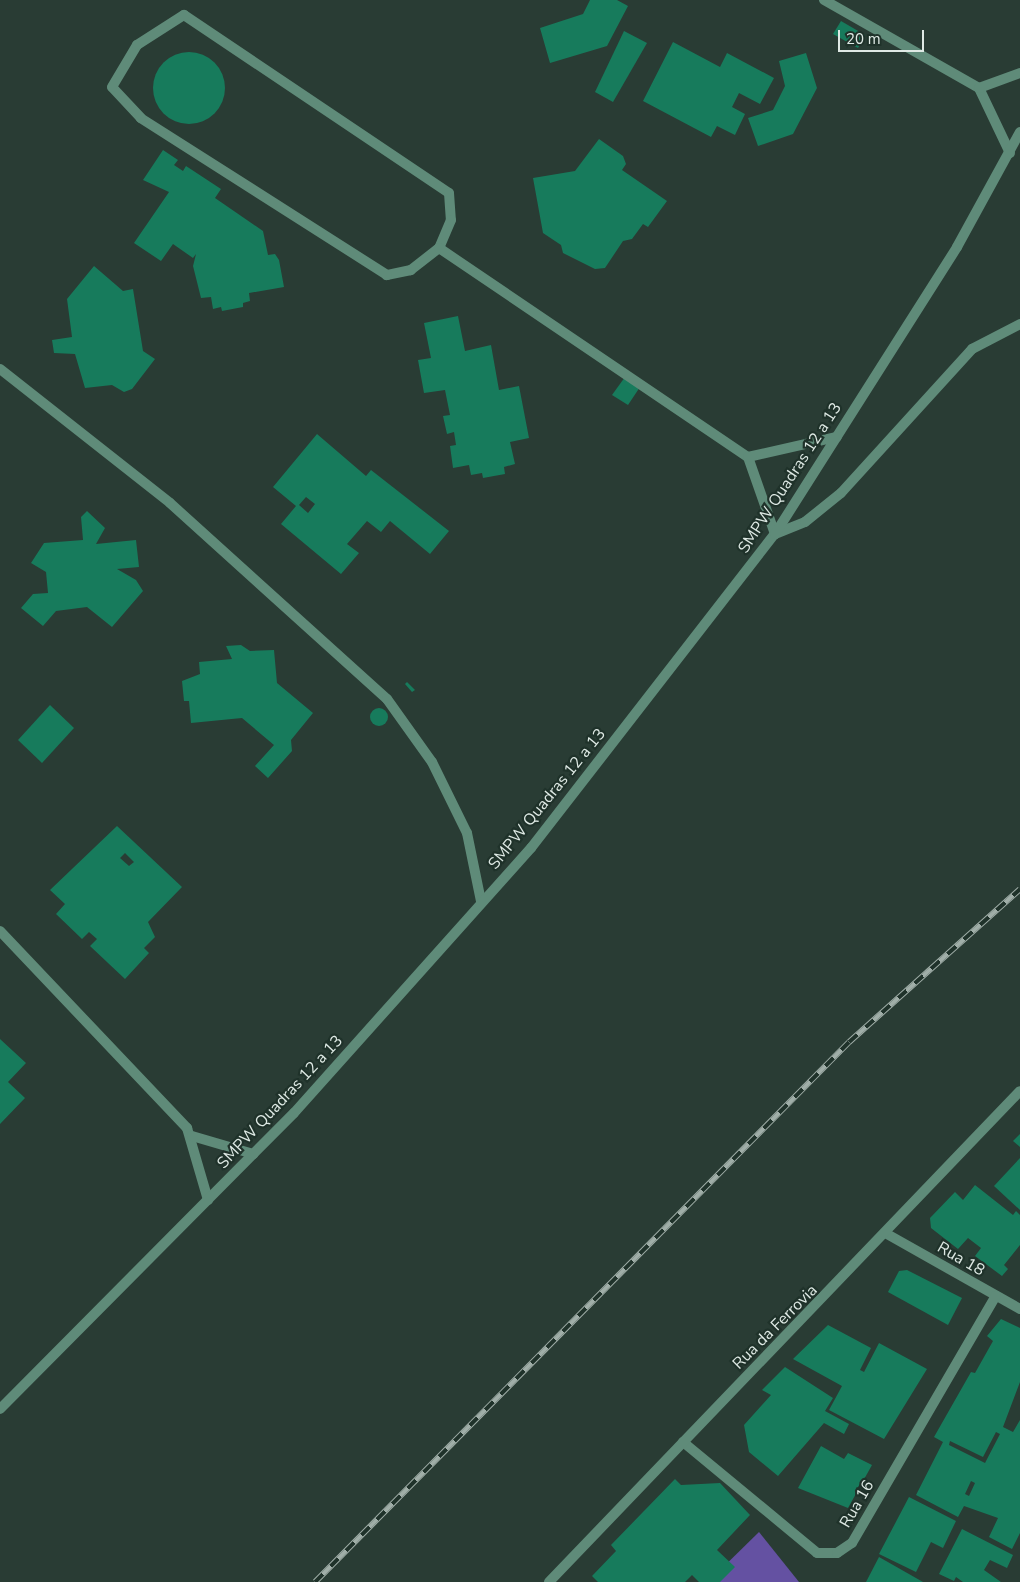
<!DOCTYPE html>
<html>
<head>
<meta charset="utf-8">
<style>
	body { margin:0 }
	#map { position:relative; width:1020px; height:1582px; overflow:hidden; background:#293c34; font-family:"Nunito Sans",sans-serif }
	div>[style] { position:absolute }
	.forest>* { inset:0; background:#6451a2 }
	.building>* { inset:0; background:#177b5c }
	.round { border-radius:50% }
	.service>* { height:10px; margin:-5px; padding:0 5px; transform-origin:5px; border-radius:5px; background:#5f8b79 }
	.minor>* { height:10px; margin:-5px; padding:0 5px; transform-origin:5px; border-radius:5px; background:#5f8b79 }
	.tertiary>* { height:10px; margin:-5px; padding:0 5px; transform-origin:5px; border-radius:5px; background:#5f8b79 }
	.rail>* { height:5.5px; margin-top:-2.75px; transform-origin:0; background:repeating-linear-gradient(90deg,#1f322a 0 11px,#a0aea8 0 22px); box-sizing:border-box; border-block:1px solid #a0aea8 }
	span { translate:-50% -50%; white-space:nowrap; text-align:center; line-height:1.15; -webkit-text-stroke:4.5px #1f322a; paint-order:stroke }
	.street-label { font-size:16px; color:#dfeae5 }
	.scale { position:absolute; left:838px; top:30px; width:86px; height:22px; box-sizing:border-box; border:2px solid #dfeae5; border-top:0; padding-left:6px; font-size:15px; line-height:18px; white-space:nowrap; color:#dfeae5; -webkit-text-stroke:4px #1f322a; paint-order:stroke }
</style>
</head>
<body>
<div id="map">
	<div class="forest">
		<div style="clip-path:polygon(759px 1532px,799px 1582px,708px 1582px)"></div>
	</div>
	<div class="building">
		<div style="clip-path:polygon(590px 0,617px 0,628px 6px,607px 46px,550px 63px,540px 28px,583px 14px)"></div>
		<div style="clip-path:polygon(841px 21px,865px 35px,858px 48px,833px 34px)"></div>
		<div style="clip-path:polygon(624px 31px,647px 43px,613px 102px,595px 92px)"></div>
		<div style="clip-path:polygon(673px 42px,720px 67px,727px 53px,774px 78px,760px 104px,739px 93px,732px 107px,745px 114px,735px 135px,717px 126px,711px 137px,643px 101px)"></div>
		<div class="round" style="left:153px;top:52px;width:72px;height:72px"></div>
		<div style="clip-path:polygon(806px 53px,817px 88px,793px 134px,758px 146px,748px 118px,773px 110px,785px 86px,779px 61px)"></div>
		<div style="clip-path:polygon(599px 139px,623px 156px,626px 164px,622px 170px,667px 201px,648px 227px,643px 224px,632px 239px,623px 241px,605px 268px,595px 269px,563px 253px,561px 245px,543px 233px,533px 178px,575px 171px)"></div>
		<div style="clip-path:polygon(163px 150px,178px 160px,174px 165px,183px 171px,186px 166px,221px 189px,215px 198px,263px 231px,268px 255px,275px 254px,279px 260px,284px 287px,249px 293px,250px 301px,243px 303px,243px 307px,222px 311px,221px 307px,213px 309px,211px 297px,201px 298px,193px 266px,196px 254px,193px 258px,173px 244px,161px 261px,134px 243px,169px 192px,143px 180px)"></div>
		<div style="clip-path:polygon(94px 266px,123px 291px,133px 289px,143px 351px,155px 359px,132px 389px,124px 392px,112px 385px,85px 388px,75px 354px,54px 353px,52px 340px,72px 337px,67px 299px)"></div>
		<div style="clip-path:polygon(458px 316px,465px 351px,491px 345px,499px 390px,519px 386px,529px 438px,510px 442px,515px 464px,504px 467px,505px 474px,483px 478px,482px 473px,471px 475px,469px 465px,453px 468px,450px 446px,456px 445px,454px 432px,447px 434px,443px 416px,450px 415px,445px 390px,424px 393px,418px 360px,431px 358px,424px 323px)"></div>
		<div style="clip-path:polygon(625px 377px,640px 387px,628px 405px,612px 395px)"></div>
		<div style="clip-path:polygon(evenodd,317px 434px,366px 476px,371px 470px,449px 531px,430px 554px,390px 521px,381px 532px,367px 521px,347px 544px,359px 553px,341px 574px,281px 524px,296px 506px,273px 487px,317px 434px,306px 497px,315px 504px,308px 513px,299px 505px,306px 497px)"></div>
		<div style="clip-path:polygon(87px 511px,105px 528px,96px 544px,136px 540px,139px 567px,117px 569px,136px 580px,143px 591px,112px 627px,87px 607px,56px 611px,43px 626px,21px 608px,33px 594px,48px 593px,46px 572px,31px 563px,44px 543px,83px 540px,81px 517px)"></div>
		<div style="clip-path:polygon(241px 645px,250px 651px,274px 650px,277px 683px,313px 713px,291px 740px,292px 751px,268px 778px,255px 766px,274px 745px,242px 718px,191px 723px,189px 701px,184px 701px,182px 681px,200px 674px,199px 662px,232px 659px,226px 646px)"></div>
		<div style="clip-path:polygon(407px 682px,415px 690px,412px 692px,405px 684px)"></div>
		<div style="clip-path:polygon(50px 705px,74px 728px,42px 763px,18px 740px)"></div>
		<div class="round" style="left:370px;top:708px;width:18px;height:18px"></div>
		<div style="clip-path:polygon(evenodd,117px 826px,182px 887px,148px 922px,155px 937px,144px 948px,149px 953px,125px 979px,90px 946px,97px 939px,89px 932px,82px 939px,56px 914px,65px 904px,50px 890px,117px 826px,125px 853px,134px 862px,129px 866px,120px 858px,125px 853px)"></div>
		<div style="clip-path:polygon(0 1039px,26px 1063px,8px 1082px,25px 1098px,0 1124px)"></div>
		<div style="clip-path:polygon(1020px 1134px,1020px 1147px,1013px 1141px)"></div>
		<div style="clip-path:polygon(1020px 1158px,1020px 1210px,994px 1186px)"></div>
		<div style="clip-path:polygon(975px 1185px,1013px 1215px,1016px 1211px,1020px 1215px,1020px 1245px,1004px 1265px,1008px 1269px,1002px 1276px,975px 1256px,981px 1248px,968px 1238px,958px 1249px,931px 1228px,930px 1218px,955px 1192px,963px 1200px)"></div>
		<div style="clip-path:polygon(907px 1270px,962px 1298px,948px 1325px,888px 1292px,899px 1271px)"></div>
		<div style="clip-path:polygon(evenodd,1001px 1319px,1020px 1328px,1020px 1382px,1003px 1427px,1013px 1432px,1020px 1420px,1020px 1533px,1012px 1549px,989px 1537px,998px 1518px,964px 1506px,958px 1517px,916px 1495px,943px 1442px,934px 1437px,971px 1372px,975px 1373px,993px 1341px,987px 1336px,1001px 1319px,996px 1432px,1000px 1434px,985px 1463px,949px 1445px,950px 1441px,983px 1457px,996px 1432px,1001px 1319px,971px 1481px,975px 1483px,969px 1496px,965px 1494px,971px 1481px)"></div>
		<div style="clip-path:polygon(828px 1325px,871px 1348px,860px 1370px,864px 1372px,879px 1343px,927px 1369px,884px 1439px,829px 1410px,842px 1386px,793px 1359px)"></div>
		<div style="clip-path:polygon(785px 1367px,833px 1398px,825px 1411px,849px 1424px,844px 1434px,824px 1423px,778px 1476px,749px 1452px,744px 1425px,771px 1395px,762px 1390px)"></div>
		<div style="clip-path:polygon(821px 1446px,844px 1459px,848px 1453px,872px 1465px,848px 1508px,798px 1488px)"></div>
		<div style="clip-path:polygon(675px 1479px,681px 1485px,720px 1483px,750px 1515px,717px 1550px,735px 1567px,720px 1582px,699px 1582px,692px 1575px,685px 1582px,598px 1582px,592px 1576px,616px 1551px,611px 1545px)"></div>
		<div style="clip-path:polygon(909px 1497px,956px 1521px,943px 1548px,931px 1542px,916px 1572px,879px 1554px)"></div>
		<div style="clip-path:polygon(962px 1529px,1013px 1555px,1007px 1568px,990px 1560px,984px 1570px,1001px 1582px,963px 1582px,956px 1577px,954px 1581px,939px 1574px)"></div>
		<div style="clip-path:polygon(879px 1557px,923px 1582px,866px 1582px)"></div>
	</div>
	<div class="service">
		<div style="left:184px;top:15px;width:319px;rotate:33.9deg"></div>
		<div style="left:449px;top:193px;width:27px;rotate:86deg"></div>
		<div style="left:451px;top:220px;width:30px;rotate:113deg"></div>
		<div style="left:439px;top:248px;width:36px;rotate:142deg"></div>
		<div style="left:411px;top:270px;width:25px;rotate:168deg"></div>
		<div style="left:387px;top:275px;width:292px;rotate:-147.5deg"></div>
		<div style="left:141px;top:118px;width:42px;rotate:-133.1deg"></div>
		<div style="left:112px;top:87px;width:49px;rotate:-59.2deg"></div>
		<div style="left:137px;top:45px;width:56px;rotate:-32.6deg"></div>
		<div style="left:439px;top:248px;width:373px;rotate:34.1deg"></div>
		<div style="left:748px;top:457px;width:82px;rotate:70.7deg"></div>
		<div style="left:748px;top:457px;width:91px;rotate:-12.7deg"></div>
	</div>
	<div class="minor">
		<div style="left:824px;top:0;width:178px;rotate:29.6deg"></div>
		<div style="left:979px;top:88px;width:72px;rotate:64.5deg"></div>
		<div style="left:979px;top:88px;width:44px;rotate:-20.1deg"></div>
		<div style="left:0;top:369px;width:216px;rotate:38.2deg"></div>
		<div style="left:170px;top:503px;width:292px;rotate:42.1deg"></div>
		<div style="left:387px;top:699px;width:77px;rotate:54.5deg"></div>
		<div style="left:432px;top:762px;width:79px;rotate:63.8deg"></div>
		<div style="left:467px;top:833px;width:69px;rotate:78.4deg"></div>
		<div style="left:775px;top:534px;width:32px;rotate:-22deg"></div>
		<div style="left:805px;top:522px;width:46px;rotate:-38.9deg"></div>
		<div style="left:841px;top:493px;width:195px;rotate:-47.7deg"></div>
		<div style="left:972px;top:349px;width:54px;rotate:-27.5deg"></div>
		<div style="left:0;top:931px;width:272px;rotate:46.5deg"></div>
		<div style="left:187px;top:1128px;width:75px;rotate:73.7deg"></div>
		<div style="left:192px;top:1136px;width:64px;rotate:16.4deg"></div>
		<div style="left:887px;top:1234px;width:153px;rotate:29.4deg"></div>
		<div style="left:683px;top:1442px;width:174px;rotate:39.6deg"></div>
		<div style="left:817px;top:1553px;width:20px"></div>
		<div style="left:837px;top:1553px;width:18px;rotate:-34deg"></div>
		<div style="left:852px;top:1543px;width:286px;rotate:-59.8deg"></div>
		<div style="left:549px;top:1582px;width:680px;rotate:-46.19deg"></div>
	</div>
	<div class="tertiary">
		<div style="left:0;top:1409px;width:417px;rotate:-45.2deg"></div>
		<div style="left:294px;top:1113px;width:356px;rotate:-48.2deg"></div>
		<div style="left:531px;top:848px;width:398px;rotate:-52.2deg"></div>
		<div style="left:775px;top:534px;width:340px;rotate:-57.6deg"></div>
		<div style="left:957px;top:247px;width:131px;rotate:-61.3deg"></div>
	</div>
	<div class="rail">
		<div style="left:315px;top:1582px;width:759px;rotate:-45.32deg"></div>
		<div style="left:849px;top:1042px;width:229px;rotate:-41.8deg"></div>
	</div>
	<div class="street-label">
		<span style="left:790px;top:478px;rotate:-57deg">SMPW Quadras 12 a 13</span>
		<span style="left:547px;top:799px;rotate:-51deg">SMPW Quadras 12 a 13</span>
		<span style="left:280px;top:1102px;rotate:-47deg">SMPW Quadras 12 a 13</span>
		<span style="left:961px;top:1259px;rotate:30deg">Rua 18</span>
		<span style="left:775px;top:1327px;rotate:-45deg">Rua da Ferrovia</span>
		<span style="left:857px;top:1504px;rotate:-60deg">Rua 16</span>
	</div>
	<div class="scale">20 m</div>
</div>
</body>
</html>
